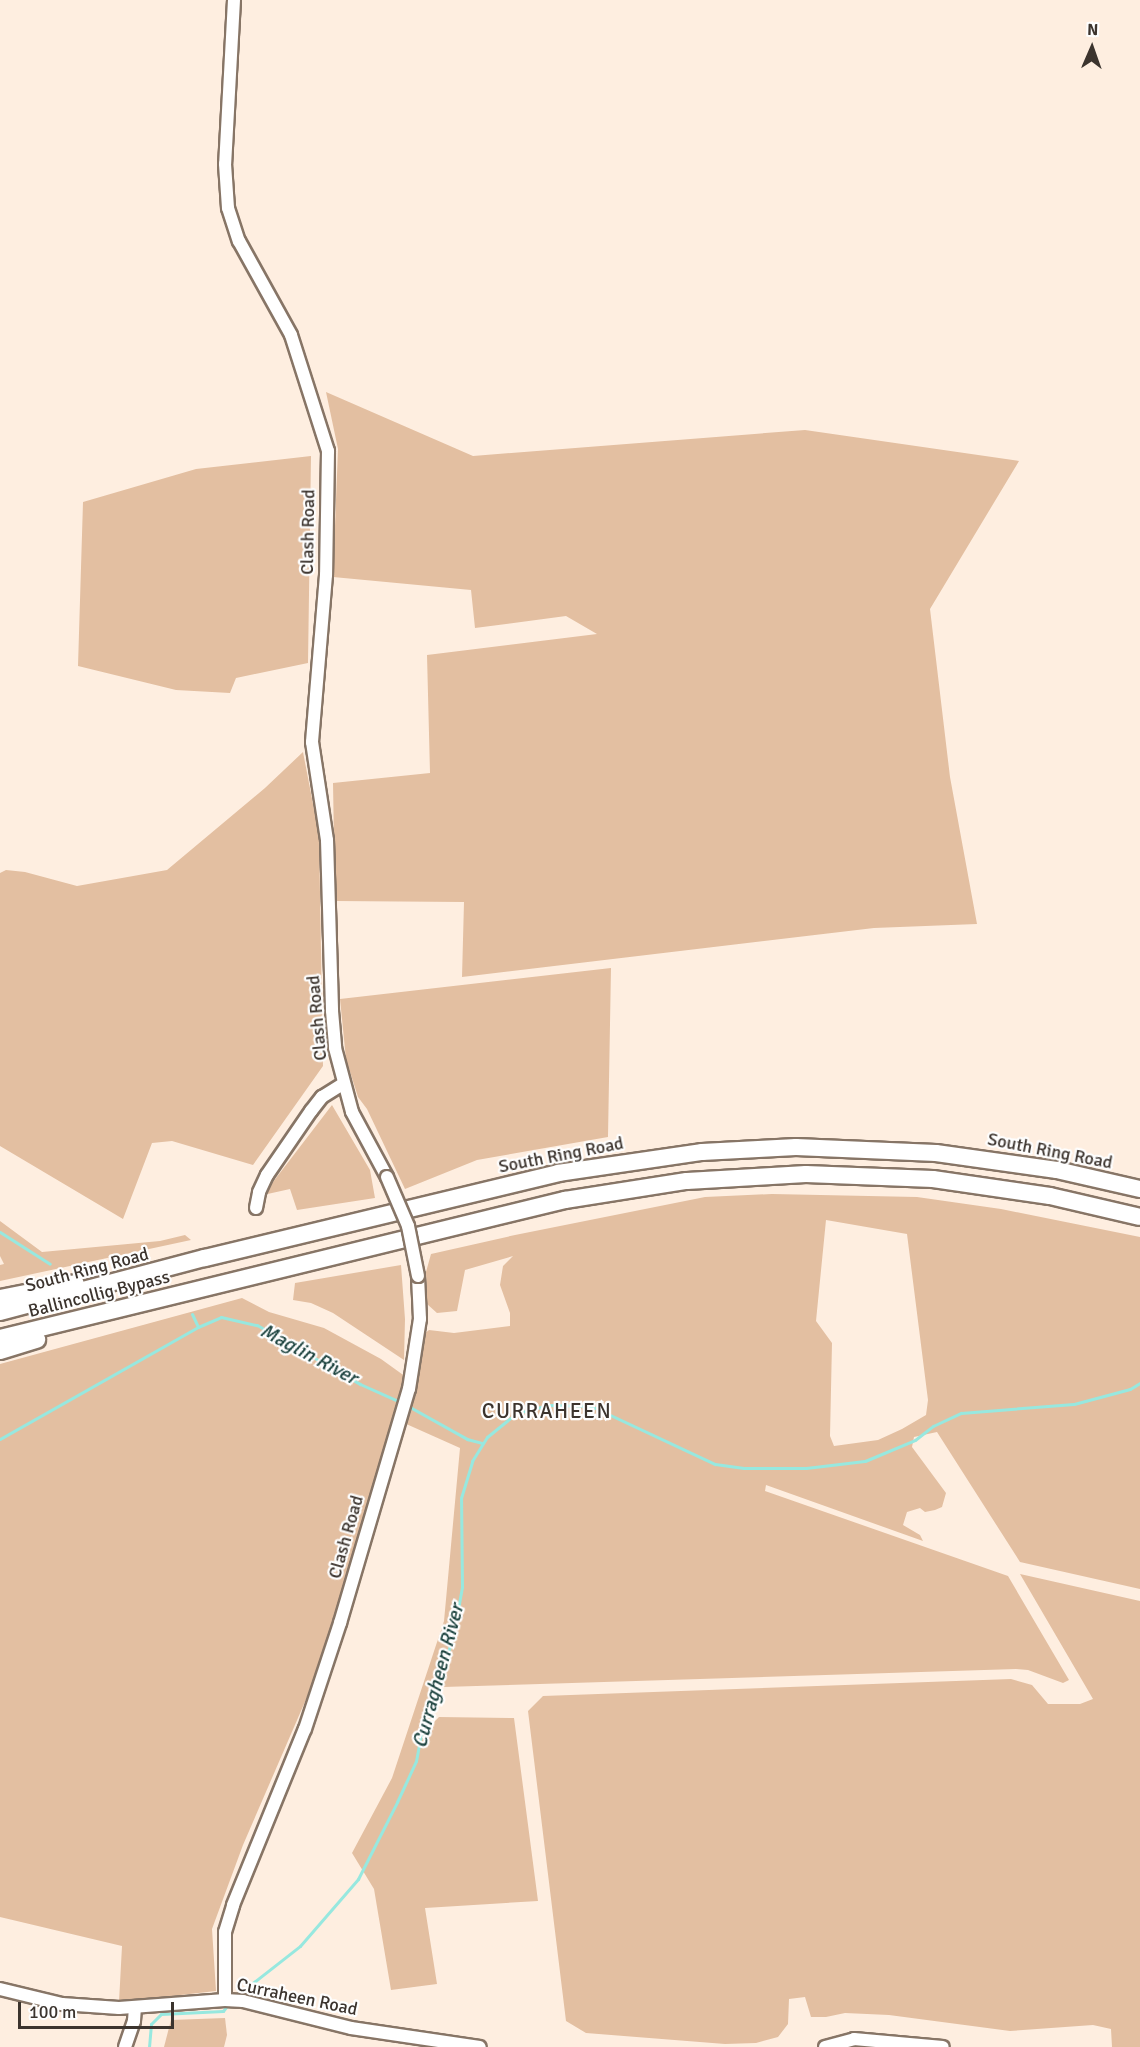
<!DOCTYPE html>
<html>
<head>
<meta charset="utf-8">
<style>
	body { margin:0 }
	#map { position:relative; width:1140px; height:2047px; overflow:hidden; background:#feeee0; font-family:Signika,sans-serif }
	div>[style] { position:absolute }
	.green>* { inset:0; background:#e3bfa1 }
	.stream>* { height:3px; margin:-1.5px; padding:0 1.5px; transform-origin:1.5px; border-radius:1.5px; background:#97e8df }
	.roads { filter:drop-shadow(2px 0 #877566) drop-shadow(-2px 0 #877566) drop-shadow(0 2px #877566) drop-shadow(0 -2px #877566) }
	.minor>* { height:12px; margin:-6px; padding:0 6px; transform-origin:6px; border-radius:6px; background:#fff }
	.highway>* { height:16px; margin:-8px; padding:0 8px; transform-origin:8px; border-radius:8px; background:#fff }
	.bridges { filter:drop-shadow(2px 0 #877566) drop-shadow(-2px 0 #877566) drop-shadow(0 2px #877566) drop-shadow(0 -2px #877566) }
	.minor-bridge>* { height:12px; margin:-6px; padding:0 6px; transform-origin:6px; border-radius:6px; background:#fff }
	span { translate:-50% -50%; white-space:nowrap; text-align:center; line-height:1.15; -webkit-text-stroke:4.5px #fefefe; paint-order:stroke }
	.street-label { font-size:18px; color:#3c342e }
	.water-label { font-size:20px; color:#1d433f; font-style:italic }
	.quarter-label { font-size:21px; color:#3c342e; letter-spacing:1.5px }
	.north { position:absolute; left:1062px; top:18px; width:60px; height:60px; -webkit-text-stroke:4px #fefefe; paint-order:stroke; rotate:2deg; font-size:16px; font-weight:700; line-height:24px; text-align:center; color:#3c342e }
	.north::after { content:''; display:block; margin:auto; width:21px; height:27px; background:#3c342e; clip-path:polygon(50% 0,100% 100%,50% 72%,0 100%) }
	.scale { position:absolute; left:18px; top:2002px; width:156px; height:27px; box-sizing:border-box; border:3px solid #3c342e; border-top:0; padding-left:8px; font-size:18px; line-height:21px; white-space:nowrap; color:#3c342e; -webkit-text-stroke:4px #fefefe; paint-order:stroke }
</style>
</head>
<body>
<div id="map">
	<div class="green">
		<div style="clip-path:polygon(326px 392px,473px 456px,805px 430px,1019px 461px,930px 609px,950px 777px,977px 924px,874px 928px,462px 977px,464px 902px,335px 901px,333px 783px,430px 773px,427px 655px,597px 634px,566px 616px,475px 628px,471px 590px,333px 577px,338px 449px)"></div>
		<div style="clip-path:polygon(311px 456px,308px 663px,236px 678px,230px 693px,176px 690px,78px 666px,83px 502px,196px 469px)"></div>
		<div style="clip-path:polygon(303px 752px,319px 835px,323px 1066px,253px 1165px,172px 1141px,152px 1143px,123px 1219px,0 1146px,0 873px,6px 870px,25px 872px,77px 886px,167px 870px,265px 788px)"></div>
		<div style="clip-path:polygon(611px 968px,608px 1137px,477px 1160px,405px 1189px,367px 1109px,358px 1097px,346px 1059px,340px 999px)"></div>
		<div style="clip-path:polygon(332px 1105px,370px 1170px,375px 1198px,297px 1210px,290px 1189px,263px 1195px)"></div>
		<div style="clip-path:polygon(evenodd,772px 1194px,917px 1197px,1001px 1209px,1140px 1237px,1140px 1589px,1020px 1562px,937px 1432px,914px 1437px,912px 1447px,946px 1493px,942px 1507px,935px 1510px,925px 1512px,920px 1508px,907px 1512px,903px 1525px,920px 1535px,923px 1541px,766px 1485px,765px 1491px,1008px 1576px,1069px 1680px,1063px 1683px,1028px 1670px,1016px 1669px,443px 1687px,427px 1729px,439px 1717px,514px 1718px,538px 1901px,425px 1908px,437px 1984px,391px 1990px,374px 1889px,352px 1853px,392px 1778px,444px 1621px,460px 1448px,404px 1423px,418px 1377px,424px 1334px,429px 1330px,454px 1333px,510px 1326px,510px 1313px,500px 1285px,503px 1266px,513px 1256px,465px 1270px,457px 1311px,437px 1313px,427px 1304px,426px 1272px,431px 1254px,515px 1235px,705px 1197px,772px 1194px,826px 1220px,907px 1234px,928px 1400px,926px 1415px,902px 1429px,878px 1440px,834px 1446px,830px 1436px,832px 1343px,816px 1321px,826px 1220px)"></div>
		<div style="clip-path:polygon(0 1221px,42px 1252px,160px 1241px,185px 1235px,191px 1240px,0 1281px,0 1265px,4px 1264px,0 1256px)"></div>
		<div style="clip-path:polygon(401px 1265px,405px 1319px,404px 1360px,333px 1313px,311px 1303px,293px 1300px,295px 1283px)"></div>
		<div style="clip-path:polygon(242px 1298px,269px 1312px,324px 1328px,381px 1359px,406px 1377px,320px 1667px,243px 1845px,212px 1929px,216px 1991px,119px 2002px,122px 1946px,0 1917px,0 1364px)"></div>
		<div style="clip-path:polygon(1020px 1574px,1140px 1601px,1140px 2047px,1112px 2047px,1111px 2029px,1093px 2025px,1010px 2031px,889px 2015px,845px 2013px,826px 2017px,811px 2017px,805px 1997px,789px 1999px,788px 2024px,778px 2037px,756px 2043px,725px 2044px,586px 2033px,566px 2021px,528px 1711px,543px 1696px,1011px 1679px,1032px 1685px,1048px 1704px,1080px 1704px,1093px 1699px)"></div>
		<div style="clip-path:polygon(225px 2018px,227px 2035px,224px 2047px,164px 2047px,171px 2020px)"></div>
	</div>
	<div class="stream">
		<div style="left:0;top:1232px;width:59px;rotate:32.6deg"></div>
		<div style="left:192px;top:1314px;width:14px;rotate:65deg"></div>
		<div style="left:198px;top:1327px;width:25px;rotate:-23deg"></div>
		<div style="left:221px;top:1317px;width:37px;rotate:13deg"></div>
		<div style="left:257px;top:1325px;width:119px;rotate:29.8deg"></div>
		<div style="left:360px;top:1384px;width:42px;rotate:24.1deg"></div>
		<div style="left:408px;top:1406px;width:68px;rotate:29.2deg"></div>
		<div style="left:467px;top:1439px;width:16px;rotate:15deg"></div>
		<div style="left:0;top:1439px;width:227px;rotate:-29.5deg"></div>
		<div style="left:236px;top:1996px;width:81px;rotate:-38deg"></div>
		<div style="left:300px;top:1946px;width:89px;rotate:-49.1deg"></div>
		<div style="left:358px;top:1879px;width:86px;rotate:-63.1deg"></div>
		<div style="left:397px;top:1802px;width:45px;rotate:-65.1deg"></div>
		<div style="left:416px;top:1761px;width:49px;rotate:-79.4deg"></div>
		<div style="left:425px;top:1713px;width:47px;rotate:-67.3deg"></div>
		<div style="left:443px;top:1670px;width:41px;rotate:-74.2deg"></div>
		<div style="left:454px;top:1631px;width:45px;rotate:-79.7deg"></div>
		<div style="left:462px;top:1587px;width:89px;rotate:-90.6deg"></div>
		<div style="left:461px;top:1498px;width:39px;rotate:-73deg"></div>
		<div style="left:472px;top:1461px;width:28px;rotate:-58deg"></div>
		<div style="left:487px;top:1437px;width:38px;rotate:-39deg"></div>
		<div style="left:517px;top:1413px;width:33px;rotate:-14deg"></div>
		<div style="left:549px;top:1405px;width:42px;rotate:1.4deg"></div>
		<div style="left:591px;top:1406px;width:137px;rotate:25.1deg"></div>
		<div style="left:715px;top:1464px;width:29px;rotate:8deg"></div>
		<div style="left:744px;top:1468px;width:62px"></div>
		<div style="left:806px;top:1468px;width:59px;rotate:-6.8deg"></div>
		<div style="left:865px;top:1461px;width:54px;rotate:-22.8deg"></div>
		<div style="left:915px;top:1440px;width:23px;rotate:-38deg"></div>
		<div style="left:933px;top:1426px;width:31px;rotate:-25deg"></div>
		<div style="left:961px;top:1413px;width:113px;rotate:-4.6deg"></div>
		<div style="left:1074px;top:1404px;width:58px;rotate:-15deg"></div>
		<div style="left:1130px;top:1389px;width:12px;rotate:-31deg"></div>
		<div style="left:149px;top:2047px;width:23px;rotate:-85deg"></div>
		<div style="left:151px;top:2024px;width:14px;rotate:-45deg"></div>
		<div style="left:161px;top:2014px;width:62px;rotate:-2.8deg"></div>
		<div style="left:223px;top:2011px;width:10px;rotate:-53deg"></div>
	</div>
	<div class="roads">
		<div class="minor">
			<div style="left:234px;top:0;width:164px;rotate:93.1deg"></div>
			<div style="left:225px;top:164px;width:44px;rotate:86.1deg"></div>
			<div style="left:228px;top:208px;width:35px;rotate:72deg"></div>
			<div style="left:239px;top:241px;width:107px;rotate:61deg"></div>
			<div style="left:291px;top:335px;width:122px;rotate:72.3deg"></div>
			<div style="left:328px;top:451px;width:124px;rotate:90.9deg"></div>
			<div style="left:326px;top:575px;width:168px;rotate:94.8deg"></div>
			<div style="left:312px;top:742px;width:99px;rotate:81.3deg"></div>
			<div style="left:327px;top:840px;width:171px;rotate:88.3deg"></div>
			<div style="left:332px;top:1011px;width:37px;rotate:85deg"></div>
			<div style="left:335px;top:1048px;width:66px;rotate:75.1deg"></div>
			<div style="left:352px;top:1112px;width:74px;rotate:61.7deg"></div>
			<div style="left:256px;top:1208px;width:16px;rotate:-79deg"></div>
			<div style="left:259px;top:1192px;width:19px;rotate:-65deg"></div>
			<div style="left:267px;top:1175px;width:78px;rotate:-55.5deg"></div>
			<div style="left:311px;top:1111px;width:18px;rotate:-52deg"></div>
			<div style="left:322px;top:1097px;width:25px;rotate:-32deg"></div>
			<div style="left:0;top:1989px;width:64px;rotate:13.6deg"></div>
			<div style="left:62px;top:2004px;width:57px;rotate:4deg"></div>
			<div style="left:119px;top:2008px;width:106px;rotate:-4.3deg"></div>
			<div style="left:225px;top:2000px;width:18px;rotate:3deg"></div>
			<div style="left:243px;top:2001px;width:111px;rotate:14deg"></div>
			<div style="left:351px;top:2028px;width:130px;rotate:8.4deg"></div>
			<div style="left:225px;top:2000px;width:68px;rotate:-90deg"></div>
			<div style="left:225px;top:1932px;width:28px;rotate:-73deg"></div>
			<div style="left:233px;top:1905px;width:190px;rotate:-67.8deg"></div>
			<div style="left:305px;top:1729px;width:112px;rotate:-71.7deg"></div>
			<div style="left:340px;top:1623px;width:244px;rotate:-73.6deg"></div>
			<div style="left:409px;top:1389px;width:71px;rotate:-81.1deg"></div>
			<div style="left:420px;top:1319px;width:43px;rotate:-92.7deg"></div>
			<div style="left:125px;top:2047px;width:28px;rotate:-71deg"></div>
			<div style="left:134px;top:2021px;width:13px;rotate:-86deg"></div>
			<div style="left:825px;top:2047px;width:30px;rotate:-15deg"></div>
			<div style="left:854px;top:2039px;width:89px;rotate:5.1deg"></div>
		</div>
		<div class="highway">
			<div style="left:0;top:1298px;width:77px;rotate:-11.2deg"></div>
			<div style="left:0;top:1312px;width:212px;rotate:-14.8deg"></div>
			<div style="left:205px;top:1258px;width:363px;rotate:-13.5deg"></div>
			<div style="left:558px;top:1173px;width:146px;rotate:-8.3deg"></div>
			<div style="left:702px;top:1152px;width:94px;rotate:-3deg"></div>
			<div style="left:796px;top:1147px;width:140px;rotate:2.5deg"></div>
			<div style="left:936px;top:1153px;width:122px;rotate:8deg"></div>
			<div style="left:1057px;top:1170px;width:85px;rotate:12.9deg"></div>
			<div style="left:0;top:1338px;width:582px;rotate:-13.73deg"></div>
			<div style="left:565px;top:1200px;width:123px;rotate:-8.9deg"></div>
			<div style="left:687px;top:1181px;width:119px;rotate:-3.4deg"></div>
			<div style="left:806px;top:1174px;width:127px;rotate:2.3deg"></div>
			<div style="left:933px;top:1179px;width:118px;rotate:8.3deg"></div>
			<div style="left:1050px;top:1196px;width:92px;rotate:13.1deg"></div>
			<div style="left:0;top:1351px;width:39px;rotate:-17deg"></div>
		</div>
	</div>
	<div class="bridges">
		<div class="minor-bridge">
			<div style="left:387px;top:1177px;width:53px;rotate:66.8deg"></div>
			<div style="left:408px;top:1226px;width:51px;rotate:78.7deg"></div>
		</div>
	</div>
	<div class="street-label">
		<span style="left:308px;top:532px;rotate:-89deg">Clash Road</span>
		<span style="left:317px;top:1018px;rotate:-95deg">Clash Road</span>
		<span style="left:1050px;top:1151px;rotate:11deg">South Ring Road</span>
		<span style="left:561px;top:1155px;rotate:-11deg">South Ring Road</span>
		<span style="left:87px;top:1270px;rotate:-15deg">South Ring Road</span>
		<span style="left:99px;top:1294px;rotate:-14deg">Ballincollig Bypass</span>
		<span style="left:346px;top:1537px;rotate:-74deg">Clash Road</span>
		<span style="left:297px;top:1997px;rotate:12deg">Curraheen Road</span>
	</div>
	<div class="water-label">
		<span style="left:309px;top:1354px;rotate:28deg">Maglin River</span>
		<span style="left:438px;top:1676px;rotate:-75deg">Curragheen River</span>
	</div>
	<div class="quarter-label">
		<span style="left:547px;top:1411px">CURRAHEEN</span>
	</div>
	<div class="north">N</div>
	<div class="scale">100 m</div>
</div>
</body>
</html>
